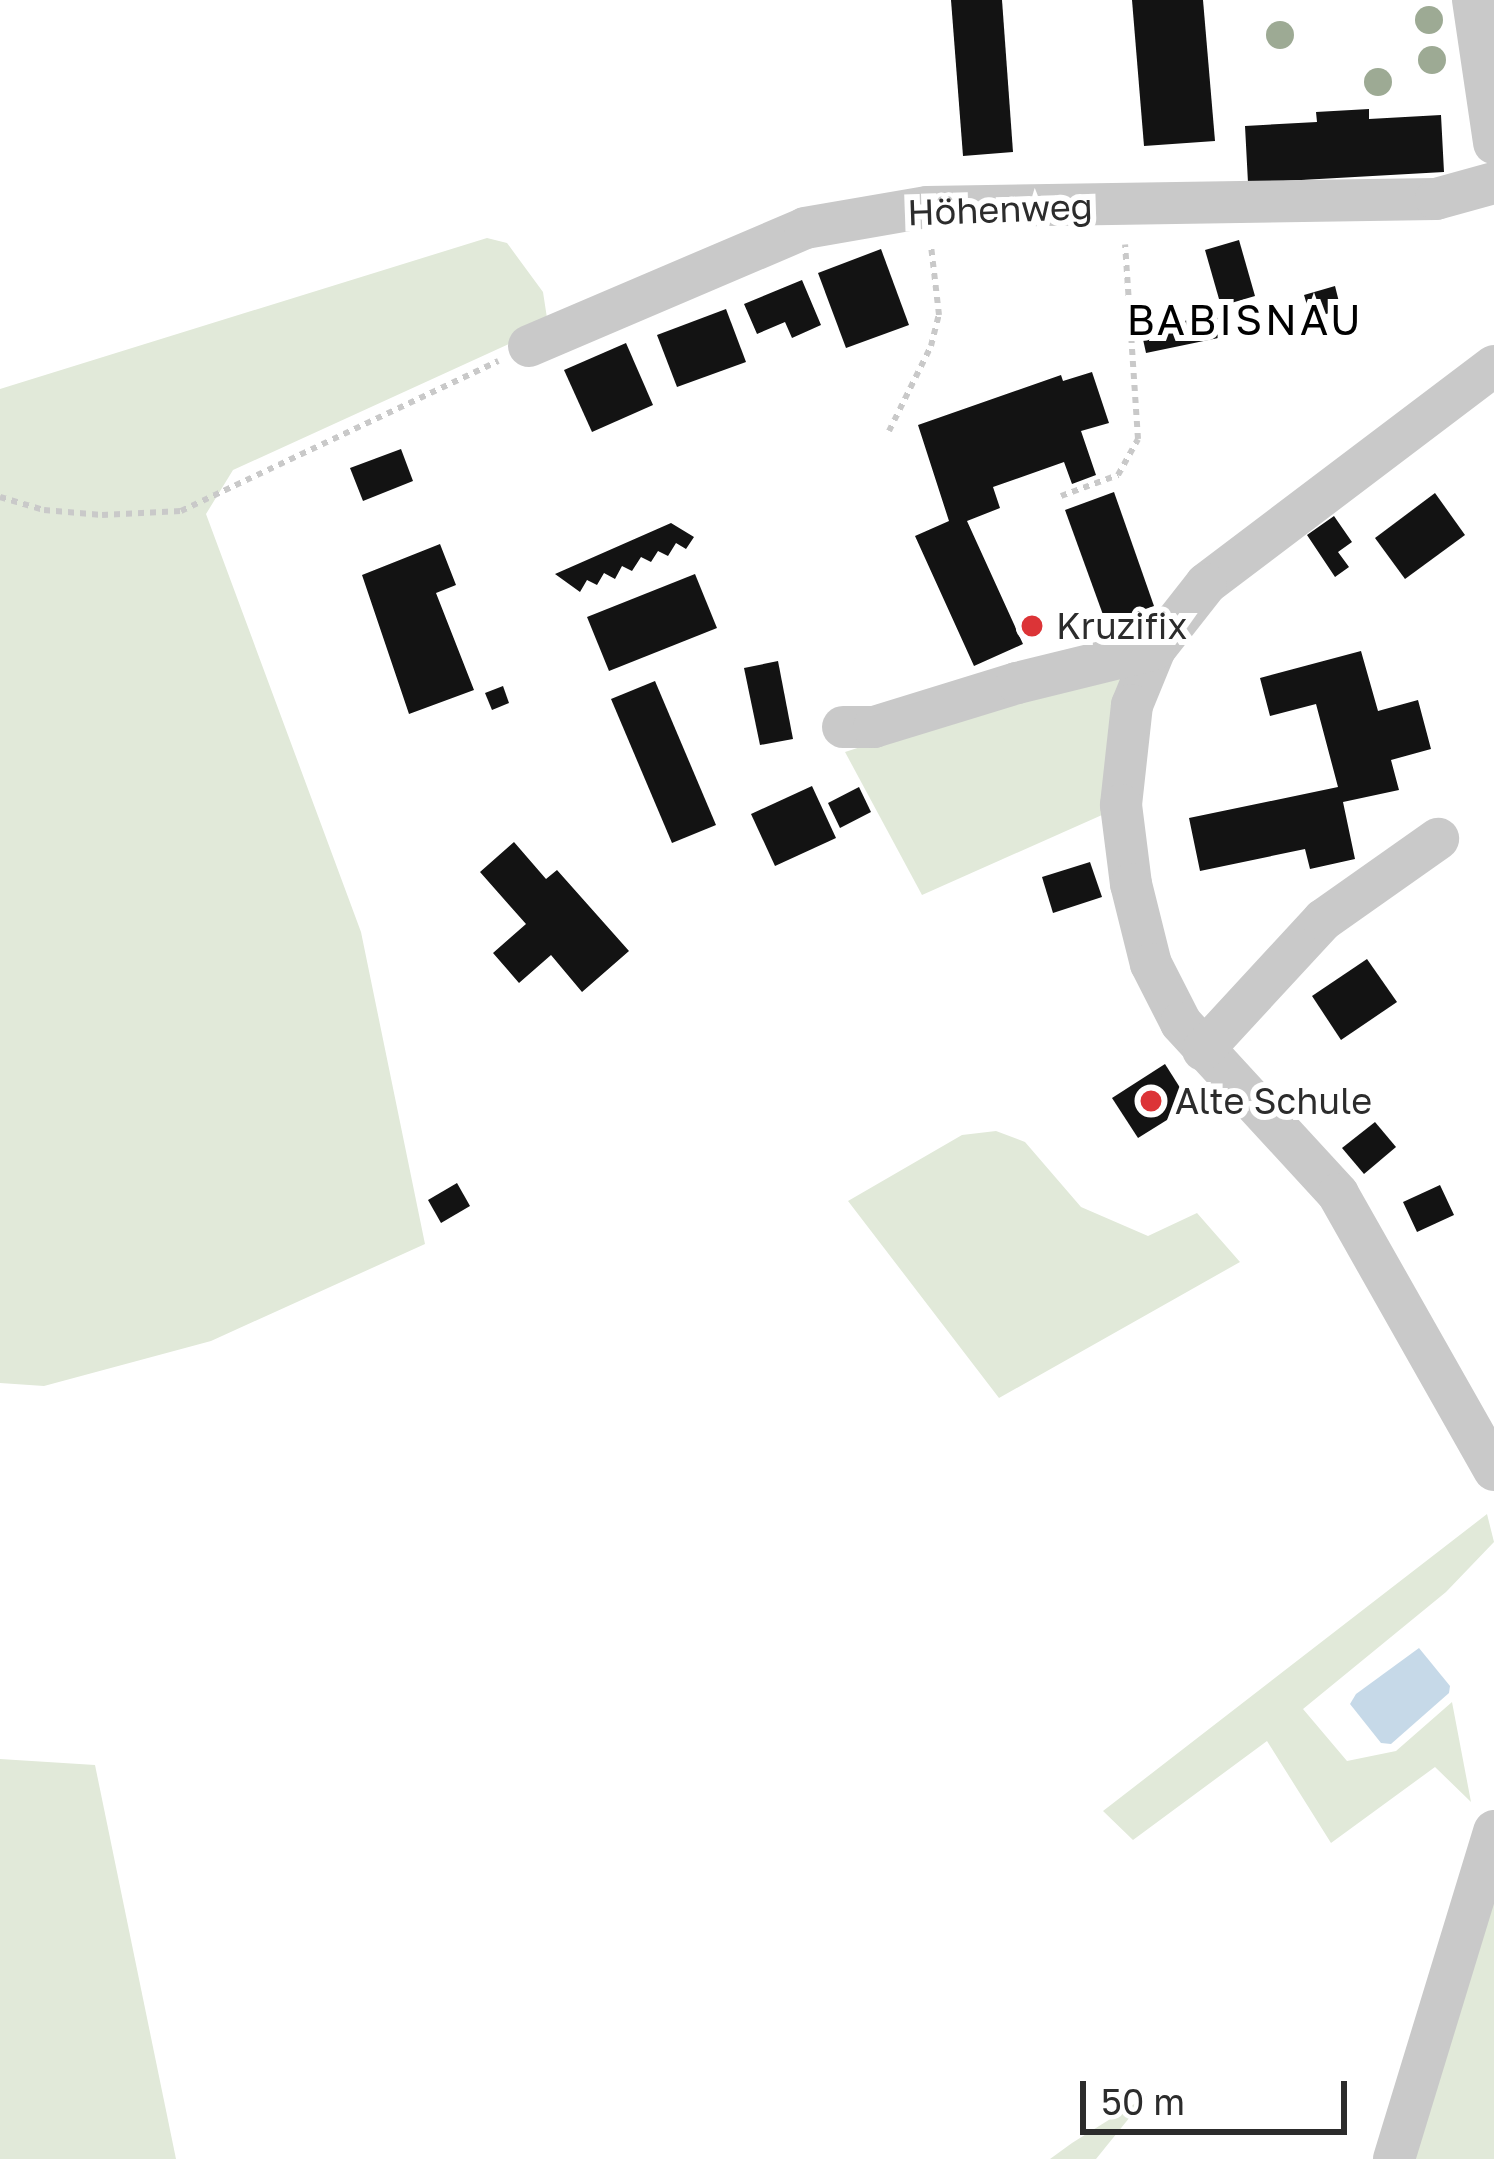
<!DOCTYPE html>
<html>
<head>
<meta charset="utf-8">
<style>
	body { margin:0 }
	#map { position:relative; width:1494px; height:2159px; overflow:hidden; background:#fff; font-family:"Golos Text",sans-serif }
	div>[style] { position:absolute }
	.green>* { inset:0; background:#e1e9d9 }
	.water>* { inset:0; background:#c6d9e8 }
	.building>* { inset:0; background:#131313 }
	.path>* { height:6px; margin-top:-3px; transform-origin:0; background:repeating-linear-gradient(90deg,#c9c9c9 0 6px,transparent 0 12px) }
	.minor>* { height:42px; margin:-21px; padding:0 21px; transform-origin:21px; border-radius:21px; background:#c9c9c9 }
	.trees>* { width:28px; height:28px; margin:-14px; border-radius:50%; background:#9daa94 }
	.dots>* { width:33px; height:33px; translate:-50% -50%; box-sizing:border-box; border:6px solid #fff; border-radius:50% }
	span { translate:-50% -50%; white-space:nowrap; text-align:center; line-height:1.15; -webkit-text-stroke:12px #fff; paint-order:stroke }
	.street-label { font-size:36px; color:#2c2c2c }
	.poi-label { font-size:36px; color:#2c2c2c }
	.left { translate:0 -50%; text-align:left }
	.quarter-label { font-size:42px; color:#000; letter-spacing:3px }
	.scale { position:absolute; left:1080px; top:2081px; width:267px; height:54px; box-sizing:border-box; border:6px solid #2c2c2c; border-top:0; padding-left:15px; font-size:36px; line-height:42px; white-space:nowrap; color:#2c2c2c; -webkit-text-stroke:9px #fff; paint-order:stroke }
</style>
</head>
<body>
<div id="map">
	<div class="green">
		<div style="clip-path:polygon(487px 238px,507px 243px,543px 292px,547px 318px,511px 343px,233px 470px,206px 514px,361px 932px,425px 1244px,211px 1341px,44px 1386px,0 1383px,0 389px)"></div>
		<div style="clip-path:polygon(1128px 676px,1102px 815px,922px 895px,845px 752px,1021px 695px)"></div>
		<div style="clip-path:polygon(996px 1131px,1025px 1142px,1081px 1207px,1148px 1236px,1197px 1213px,1240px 1262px,999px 1398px,848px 1201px,962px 1135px)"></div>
		<div style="clip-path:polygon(1487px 1514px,1494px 1542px,1446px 1592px,1303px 1709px,1347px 1761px,1396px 1751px,1452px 1702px,1471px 1802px,1435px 1767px,1331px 1843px,1267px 1741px,1133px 1840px,1103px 1811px)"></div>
		<div style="clip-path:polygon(0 1759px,95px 1765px,176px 2159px,0 2159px)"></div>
		<div style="clip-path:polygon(1494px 1894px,1494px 2159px,1413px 2159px)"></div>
		<div style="clip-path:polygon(1147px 2096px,1096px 2159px,1050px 2159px,1072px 2143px)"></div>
	</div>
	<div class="water">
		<div style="clip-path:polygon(1419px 1648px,1450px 1686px,1449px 1693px,1391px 1744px,1381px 1743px,1350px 1704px,1356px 1694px)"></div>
	</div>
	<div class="building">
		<div style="clip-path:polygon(951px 0,1002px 0,1013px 152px,963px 156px)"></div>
		<div style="clip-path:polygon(1132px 0,1203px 0,1215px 141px,1144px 146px)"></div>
		<div style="clip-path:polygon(1369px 109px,1369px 119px,1441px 115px,1444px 172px,1248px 183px,1245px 126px,1317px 122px,1316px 112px)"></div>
		<div style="clip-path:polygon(1239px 240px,1255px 296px,1221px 306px,1205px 250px)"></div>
		<div style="clip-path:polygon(881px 249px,909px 325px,846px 348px,818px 273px)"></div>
		<div style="clip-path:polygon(802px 280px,821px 325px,792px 338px,785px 322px,757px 334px,744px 304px)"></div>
		<div style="clip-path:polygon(1335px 286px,1341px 310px,1311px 318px,1304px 295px)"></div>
		<div style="clip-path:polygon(726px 309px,746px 362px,677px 387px,657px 335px)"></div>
		<div style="clip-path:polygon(1218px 314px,1223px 337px,1146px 353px,1141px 330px)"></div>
		<div style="clip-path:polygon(626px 343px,653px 405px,592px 432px,564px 370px)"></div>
		<div style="clip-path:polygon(1092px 372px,1109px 423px,1081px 431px,1096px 475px,1072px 484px,1064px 462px,993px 487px,1000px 508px,967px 521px,1023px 644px,974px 666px,915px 536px,949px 521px,918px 425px,1061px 375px,1063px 381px)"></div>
		<div style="clip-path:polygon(401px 449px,413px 481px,363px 501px,350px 468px)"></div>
		<div style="clip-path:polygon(1114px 492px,1154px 606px,1106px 623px,1065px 510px)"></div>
		<div style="clip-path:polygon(1435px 493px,1465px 535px,1405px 579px,1375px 538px)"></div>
		<div style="clip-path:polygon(1334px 516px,1352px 542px,1338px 552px,1349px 567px,1335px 577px,1307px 535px)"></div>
		<div style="clip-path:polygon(671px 523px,694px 537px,686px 549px,676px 543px,668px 556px,658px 551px,651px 562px,641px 557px,632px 571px,622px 566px,615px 579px,604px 573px,597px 585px,587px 580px,580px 592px,555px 574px)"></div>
		<div style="clip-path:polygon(440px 544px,456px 585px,436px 593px,474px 690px,409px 714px,362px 575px)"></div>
		<div style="clip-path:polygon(695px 574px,717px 628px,609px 671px,587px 617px)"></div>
		<div style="clip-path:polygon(1361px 651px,1378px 711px,1418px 700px,1431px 749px,1391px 760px,1399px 790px,1343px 802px,1355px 859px,1310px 869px,1305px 849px,1200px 871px,1189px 818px,1338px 787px,1316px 704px,1270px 716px,1260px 678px)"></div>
		<div style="clip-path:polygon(778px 661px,793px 739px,760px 745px,744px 668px)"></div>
		<div style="clip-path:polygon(655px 681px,716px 825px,672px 843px,611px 699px)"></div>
		<div style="clip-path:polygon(503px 686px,509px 703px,492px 710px,485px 693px)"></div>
		<div style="clip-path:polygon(812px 786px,836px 838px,775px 866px,751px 814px)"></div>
		<div style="clip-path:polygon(859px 787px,871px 812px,840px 828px,828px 803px)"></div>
		<div style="clip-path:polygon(514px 842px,546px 879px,557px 870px,629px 951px,582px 992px,551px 955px,519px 983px,493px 953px,526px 924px,480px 872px)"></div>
		<div style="clip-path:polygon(1090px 862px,1102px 897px,1053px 913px,1042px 877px)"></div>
		<div style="clip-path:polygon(1367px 959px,1397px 1002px,1341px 1040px,1312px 996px)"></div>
		<div style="clip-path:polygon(1165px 1064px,1191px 1105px,1138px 1138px,1112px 1098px)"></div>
		<div style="clip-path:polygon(1375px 1122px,1396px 1147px,1364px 1174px,1342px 1148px)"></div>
		<div style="clip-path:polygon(457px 1183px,470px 1206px,441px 1223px,428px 1200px)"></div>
		<div style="clip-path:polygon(1440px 1185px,1454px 1215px,1417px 1232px,1403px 1202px)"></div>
	</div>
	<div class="path">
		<div style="left:889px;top:431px;width:95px;rotate:-63.7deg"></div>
		<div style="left:931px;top:346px;width:32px;rotate:-76deg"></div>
		<div style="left:939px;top:315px;width:69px;rotate:-96.6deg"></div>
		<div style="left:1061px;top:496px;width:61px;rotate:-20.2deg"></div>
		<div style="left:1118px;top:475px;width:41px;rotate:-60.9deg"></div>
		<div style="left:1138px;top:439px;width:195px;rotate:-93.8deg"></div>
		<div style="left:0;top:497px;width:46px;rotate:16.5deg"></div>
		<div style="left:44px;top:510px;width:58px;rotate:4.9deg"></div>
		<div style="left:102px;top:515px;width:79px;rotate:-2.9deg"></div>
		<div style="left:181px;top:511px;width:351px;rotate:-25.3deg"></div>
	</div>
	<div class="minor">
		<div style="left:1473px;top:0;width:145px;rotate:81.6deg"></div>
		<div style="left:529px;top:346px;width:300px;rotate:-23.1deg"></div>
		<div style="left:805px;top:228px;width:124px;rotate:-9.8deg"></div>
		<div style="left:927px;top:207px;width:509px;rotate:-0.9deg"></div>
		<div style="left:1436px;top:199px;width:60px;rotate:-15.4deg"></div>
		<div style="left:1494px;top:366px;width:361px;rotate:142.9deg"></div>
		<div style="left:1206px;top:584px;width:83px;rotate:128.1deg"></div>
		<div style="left:1155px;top:649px;width:61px;rotate:112.3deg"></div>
		<div style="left:1132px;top:705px;width:101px;rotate:96.3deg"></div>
		<div style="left:1121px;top:805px;width:80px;rotate:82.8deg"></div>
		<div style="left:1131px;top:884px;width:82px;rotate:76deg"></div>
		<div style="left:1151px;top:964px;width:66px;rotate:63deg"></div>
		<div style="left:1181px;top:1023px;width:232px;rotate:47.4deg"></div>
		<div style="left:1338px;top:1194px;width:317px;rotate:60.5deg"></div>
		<div style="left:843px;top:727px;width:31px"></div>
		<div style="left:874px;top:727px;width:150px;rotate:-17.1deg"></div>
		<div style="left:1017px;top:683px;width:142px;rotate:-13.8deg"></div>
		<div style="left:1203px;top:1050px;width:177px;rotate:-47.3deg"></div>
		<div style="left:1323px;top:920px;width:141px;rotate:-35.2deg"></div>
		<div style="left:1394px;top:2159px;width:343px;rotate:-73deg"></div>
	</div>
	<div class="trees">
		<div style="left:1429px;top:20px"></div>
		<div style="left:1280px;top:35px"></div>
		<div style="left:1432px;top:60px"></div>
		<div style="left:1378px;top:82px"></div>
	</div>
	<div class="dots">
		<div style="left:1032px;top:626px;background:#dc3437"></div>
		<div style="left:1151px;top:1101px;background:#dc3437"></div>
	</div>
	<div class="street-label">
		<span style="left:1000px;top:209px;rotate:-2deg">Höhenweg</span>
	</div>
	<div class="poi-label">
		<span class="left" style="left:1056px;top:626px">Kruzifix</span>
		<span class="left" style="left:1175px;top:1101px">Alte Schule</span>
	</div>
	<div class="quarter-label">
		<span style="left:1245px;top:319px">BABISNAU</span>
	</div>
	<div class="scale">50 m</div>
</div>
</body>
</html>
